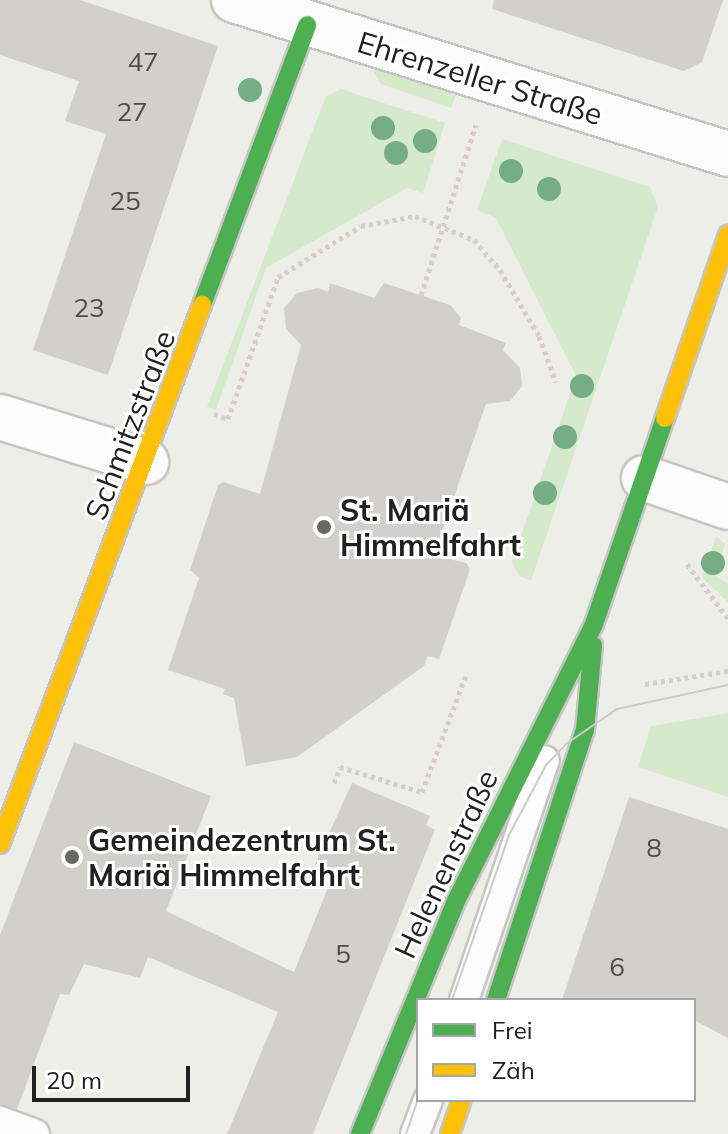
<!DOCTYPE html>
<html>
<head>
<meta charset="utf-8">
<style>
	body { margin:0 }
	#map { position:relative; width:728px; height:1134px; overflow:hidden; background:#eeeee9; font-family:Mulish,sans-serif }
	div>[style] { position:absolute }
	.grass>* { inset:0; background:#d5eaca }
	.building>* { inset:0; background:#d1d0cc }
	.path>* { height:5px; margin-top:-2.5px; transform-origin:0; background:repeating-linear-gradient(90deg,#d7cdc9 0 4px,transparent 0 8px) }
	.roads { filter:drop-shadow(2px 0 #c5c5c3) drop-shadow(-2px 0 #c5c5c3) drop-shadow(0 2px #c5c5c3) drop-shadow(0 -2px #c5c5c3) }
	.lane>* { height:28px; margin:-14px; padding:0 14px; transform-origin:14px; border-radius:14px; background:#fcfcfc }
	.street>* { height:44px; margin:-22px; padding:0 22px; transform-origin:22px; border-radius:22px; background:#fcfcfc }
	.fast>* { height:18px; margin:-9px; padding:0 9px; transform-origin:9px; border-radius:9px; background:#4caf50 }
	.slow>* { height:18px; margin:-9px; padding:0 9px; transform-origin:9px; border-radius:9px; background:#ffc107 }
	.tram>* { height:2px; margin:-1px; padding:0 1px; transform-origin:1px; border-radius:1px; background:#cbcbca }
	.trees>* { width:24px; height:24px; margin:-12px; border-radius:50%; background:#74ae82 }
	.dots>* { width:22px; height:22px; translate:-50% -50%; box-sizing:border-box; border:4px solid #fff; border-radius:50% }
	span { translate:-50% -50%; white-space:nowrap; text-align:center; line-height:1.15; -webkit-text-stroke:6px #fff; paint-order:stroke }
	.number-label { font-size:26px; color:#4c4c4b }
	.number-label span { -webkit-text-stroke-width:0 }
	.street-label { font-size:30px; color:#202020 }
	.poi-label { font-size:30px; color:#202020; font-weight:700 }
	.left { translate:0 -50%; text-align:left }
	.legend { position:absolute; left:416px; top:998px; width:280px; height:104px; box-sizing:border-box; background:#fff; border:2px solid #a6a6a6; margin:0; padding:10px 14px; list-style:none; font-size:24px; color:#202020 }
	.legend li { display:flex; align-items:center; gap:16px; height:40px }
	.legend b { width:40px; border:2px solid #a6a6a6 }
	.scale { position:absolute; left:32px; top:1066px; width:158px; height:36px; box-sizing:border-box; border:4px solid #202020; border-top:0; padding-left:10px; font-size:24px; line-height:28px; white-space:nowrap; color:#202020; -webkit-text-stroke:6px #fff; paint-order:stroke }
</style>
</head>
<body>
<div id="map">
	<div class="grass">
		<div style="clip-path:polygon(371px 67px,456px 95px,451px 108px,381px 84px)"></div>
		<div style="clip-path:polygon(341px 89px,445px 123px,423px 193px,407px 188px,266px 268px,216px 410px,207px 407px,326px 96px)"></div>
		<div style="clip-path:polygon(502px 139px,650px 187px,658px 207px,531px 581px,519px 576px,512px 562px,576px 376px,496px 218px,477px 210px)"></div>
		<div style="clip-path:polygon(716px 536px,725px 544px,715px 576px,728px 583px,728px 602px,702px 578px)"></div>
		<div style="clip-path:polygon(728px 713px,728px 797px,638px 767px,651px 726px)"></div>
	</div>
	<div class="building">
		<div style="clip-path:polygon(0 0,80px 0,218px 46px,108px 375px,33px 350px,106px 134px,65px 121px,79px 81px,0 55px)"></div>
		<div style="clip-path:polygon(494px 0,723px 0,702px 62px,684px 71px,492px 9px)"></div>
		<div style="clip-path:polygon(330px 283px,374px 298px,384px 283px,450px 305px,461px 318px,459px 325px,506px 343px,503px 350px,520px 368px,522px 386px,510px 401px,486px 404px,434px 555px,466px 563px,470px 569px,439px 659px,428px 656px,424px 666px,297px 757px,246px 766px,234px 698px,223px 694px,225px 689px,168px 670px,199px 578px,190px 570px,218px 485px,223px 482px,260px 494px,301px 345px,286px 329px,284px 308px,297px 293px,318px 288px,328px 292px)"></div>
		<div style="clip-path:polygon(74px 742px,211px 796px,166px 911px,294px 972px,335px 870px,315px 864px,352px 783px,430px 816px,426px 825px,435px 830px,313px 1134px,227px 1134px,278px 1012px,148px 957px,140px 978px,84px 964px,69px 995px,60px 994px,17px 1109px,0 1104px,0 935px)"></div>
		<div style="clip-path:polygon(629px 797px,728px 829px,728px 1038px,694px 1020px,694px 1000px,562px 1000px)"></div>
	</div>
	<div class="path">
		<div style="left:421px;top:295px;width:179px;rotate:-72.1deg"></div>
		<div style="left:214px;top:414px;width:15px;rotate:20deg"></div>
		<div style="left:228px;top:419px;width:151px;rotate:-70.6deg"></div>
		<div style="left:278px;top:277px;width:97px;rotate:-31.6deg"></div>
		<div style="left:361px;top:226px;width:55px;rotate:-10.5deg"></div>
		<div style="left:415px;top:216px;width:64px;rotate:22.1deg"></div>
		<div style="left:474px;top:240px;width:40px;rotate:49deg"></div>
		<div style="left:500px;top:270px;width:77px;rotate:59.4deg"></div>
		<div style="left:539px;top:336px;width:49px;rotate:69.7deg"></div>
		<div style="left:687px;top:564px;width:68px;rotate:52.8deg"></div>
		<div style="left:645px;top:684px;width:84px;rotate:-8.9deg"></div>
		<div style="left:334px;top:783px;width:17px;rotate:-69deg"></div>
		<div style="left:340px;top:767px;width:86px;rotate:17deg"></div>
		<div style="left:422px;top:792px;width:128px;rotate:-69.4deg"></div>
	</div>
	<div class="roads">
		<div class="lane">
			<div style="left:464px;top:1000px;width:253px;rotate:-71.4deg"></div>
			<div style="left:0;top:1121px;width:37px;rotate:20deg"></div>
			<div style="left:415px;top:1134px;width:36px;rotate:-69deg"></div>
		</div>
		<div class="street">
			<div style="left:234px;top:0;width:517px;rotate:17.31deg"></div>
			<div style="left:0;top:417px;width:153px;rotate:17.1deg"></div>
			<div style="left:644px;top:478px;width:89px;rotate:19deg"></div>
		</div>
		<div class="fast">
			<div style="left:202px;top:305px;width:299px;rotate:-69.4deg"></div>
			<div style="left:496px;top:1000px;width:284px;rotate:-71.8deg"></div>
			<div style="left:585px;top:730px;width:85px;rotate:-84.6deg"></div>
			<div style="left:360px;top:1134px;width:252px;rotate:-67.6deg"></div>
			<div style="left:456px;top:901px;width:309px;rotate:-63.5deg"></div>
			<div style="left:594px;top:624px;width:218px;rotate:-71deg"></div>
		</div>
		<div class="slow">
			<div style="left:665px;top:418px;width:194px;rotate:-71deg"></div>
			<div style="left:0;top:844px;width:576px;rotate:-69.46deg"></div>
			<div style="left:450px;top:1134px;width:36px;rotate:-71deg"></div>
		</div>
	</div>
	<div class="tram">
		<div style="left:452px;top:1000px;width:175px;rotate:-70.9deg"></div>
		<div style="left:509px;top:835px;width:79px;rotate:-62.1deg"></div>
		<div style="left:546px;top:765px;width:29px;rotate:-46deg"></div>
		<div style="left:566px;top:744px;width:62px;rotate:-34.5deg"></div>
		<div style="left:617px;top:709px;width:114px;rotate:-12.2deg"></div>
		<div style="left:406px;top:1134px;width:37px;rotate:-71deg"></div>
	</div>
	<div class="trees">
		<div style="left:250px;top:90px"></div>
		<div style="left:383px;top:128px"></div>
		<div style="left:425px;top:141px"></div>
		<div style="left:396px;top:153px"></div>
		<div style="left:511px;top:171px"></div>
		<div style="left:549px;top:189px"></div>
		<div style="left:582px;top:386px"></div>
		<div style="left:565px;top:437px"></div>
		<div style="left:545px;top:493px"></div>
		<div style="left:713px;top:563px"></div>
	</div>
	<div class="dots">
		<div style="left:324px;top:527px;background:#686866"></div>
		<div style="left:72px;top:857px;background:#686866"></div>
	</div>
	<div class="number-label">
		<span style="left:143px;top:62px">47</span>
		<span style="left:132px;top:112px">27</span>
		<span style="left:125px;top:201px">25</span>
		<span style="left:89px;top:308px">23</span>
		<span style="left:654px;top:848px">8</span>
		<span style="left:343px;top:954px">5</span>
		<span style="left:617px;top:967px">6</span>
	</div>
	<div class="street-label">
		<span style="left:480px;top:78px;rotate:17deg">Ehrenzeller Straße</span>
		<span style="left:130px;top:425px;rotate:-69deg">Schmitzstraße</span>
		<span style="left:446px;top:864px;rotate:-65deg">Helenenstraße</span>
	</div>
	<div class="poi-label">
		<span class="left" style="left:340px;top:527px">St. Mariä<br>Himmelfahrt</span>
		<span class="left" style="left:88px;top:857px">Gemeindezentrum St.<br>Mariä Himmelfahrt</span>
	</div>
	<ul class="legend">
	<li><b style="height:10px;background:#4caf50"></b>Frei</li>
	<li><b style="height:10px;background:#ffc107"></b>Zäh</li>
	</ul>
	<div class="scale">20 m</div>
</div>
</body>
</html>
